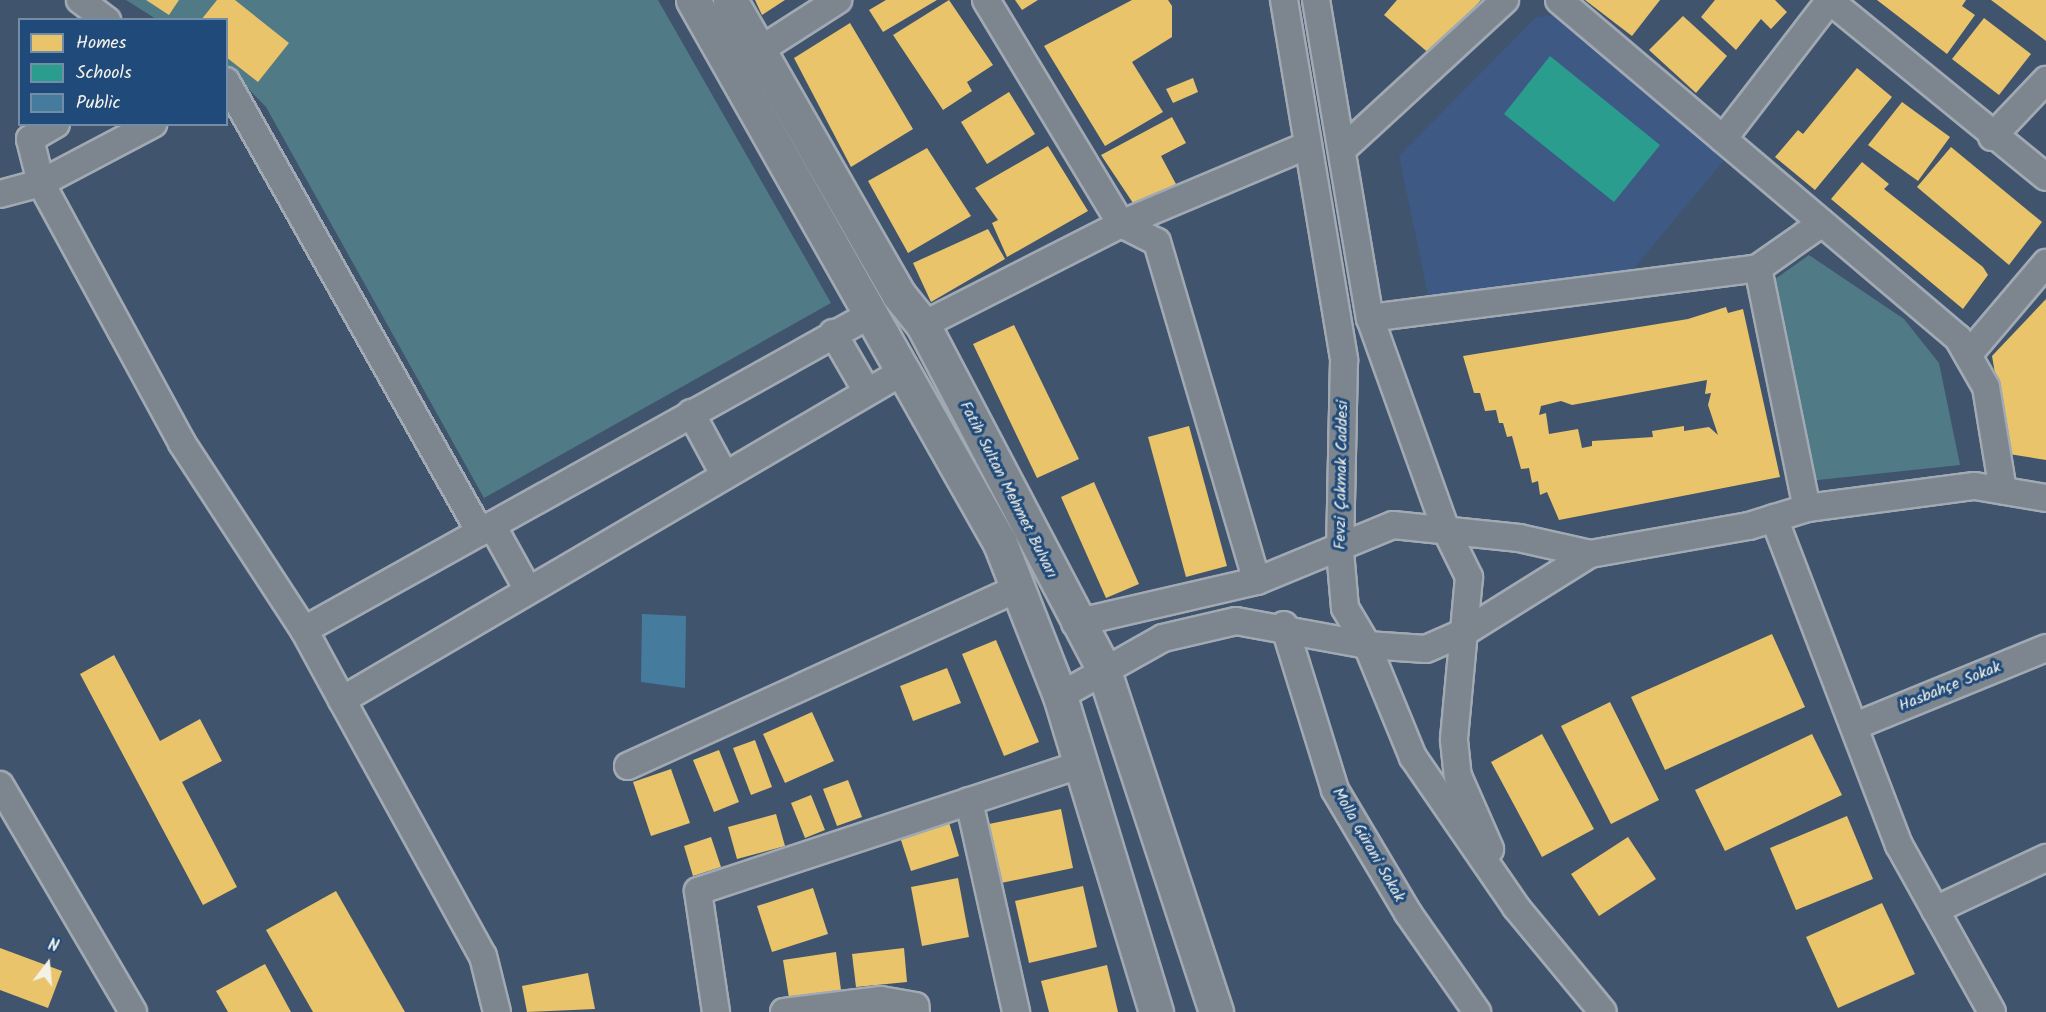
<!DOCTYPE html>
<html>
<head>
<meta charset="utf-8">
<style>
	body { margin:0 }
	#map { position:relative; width:2046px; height:1012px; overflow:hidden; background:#40546d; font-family:Kalam,sans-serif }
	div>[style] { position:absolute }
	.built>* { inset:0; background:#3e5983 }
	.green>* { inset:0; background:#4f7a86 }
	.homes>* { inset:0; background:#e9c46a }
	.schools>* { inset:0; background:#2a9d8f }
	.public>* { inset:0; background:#457b9d }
	.roads { filter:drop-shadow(2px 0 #a1a9b3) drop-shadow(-2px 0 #a1a9b3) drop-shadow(0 2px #a1a9b3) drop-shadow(0 -2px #a1a9b3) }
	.minor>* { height:26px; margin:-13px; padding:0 13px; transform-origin:13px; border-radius:13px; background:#7d868f }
	.major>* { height:33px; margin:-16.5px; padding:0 16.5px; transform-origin:16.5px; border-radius:16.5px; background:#7d868f }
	span { translate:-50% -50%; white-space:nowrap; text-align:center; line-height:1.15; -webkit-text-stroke:6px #1f4a7a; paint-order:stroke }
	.street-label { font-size:16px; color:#f4f1e8 }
	.legend { position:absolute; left:18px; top:18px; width:210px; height:108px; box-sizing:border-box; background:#1f4a7a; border:2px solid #748da6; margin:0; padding:8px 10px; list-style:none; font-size:18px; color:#f4f1e8 }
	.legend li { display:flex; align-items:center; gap:12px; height:30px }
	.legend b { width:30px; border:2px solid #748da6 }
	.north { position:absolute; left:18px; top:934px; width:60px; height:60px; -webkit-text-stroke:4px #1f4a7a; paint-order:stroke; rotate:16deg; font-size:16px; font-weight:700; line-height:24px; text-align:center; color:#f4f1e8 }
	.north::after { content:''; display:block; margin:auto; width:21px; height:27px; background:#f4f1e8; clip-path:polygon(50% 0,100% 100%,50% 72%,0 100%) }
</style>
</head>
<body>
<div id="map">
	<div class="built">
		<div style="clip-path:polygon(1554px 15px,1724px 160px,1625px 279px,1431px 309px,1399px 156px,1536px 17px)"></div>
	</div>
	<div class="green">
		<div style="clip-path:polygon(126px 0,658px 0,831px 303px,484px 498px,266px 107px,227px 67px,226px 20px,156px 19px)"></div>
		<div style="clip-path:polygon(1809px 255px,1904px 319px,1939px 363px,1960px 465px,1809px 481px,1771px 282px)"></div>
	</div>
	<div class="homes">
		<div style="clip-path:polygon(146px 0,179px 0,169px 15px)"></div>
		<div style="clip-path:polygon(217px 0,235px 0,289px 43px,258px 82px,226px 57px,226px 20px,201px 20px)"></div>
		<div style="clip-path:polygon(755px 0,785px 0,762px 15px)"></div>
		<div style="clip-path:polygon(886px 0,937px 0,883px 32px,869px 10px)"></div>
		<div style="clip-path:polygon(949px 0,993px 65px,967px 82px,972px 91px,943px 110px,893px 35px)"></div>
		<div style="clip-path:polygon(1015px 0,1038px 0,1022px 10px)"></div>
		<div style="clip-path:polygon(1132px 0,1168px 0,1172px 6px,1172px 37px,1132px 62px,1163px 112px,1105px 146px,1044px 46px)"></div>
		<div style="clip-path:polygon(1397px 0,1481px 0,1431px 55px,1384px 15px)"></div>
		<div style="clip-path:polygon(1585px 0,1660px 0,1632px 36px)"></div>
		<div style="clip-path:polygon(1715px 0,1775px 0,1787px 12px,1771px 29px,1761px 19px,1736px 50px,1701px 17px)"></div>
		<div style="clip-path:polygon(1877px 0,1966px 0,1962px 6px,1975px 15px,1947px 54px)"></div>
		<div style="clip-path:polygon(1991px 0,2046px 0,2046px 41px)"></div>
		<div style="clip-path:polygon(1683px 16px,1727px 56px,1696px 93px,1649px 50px)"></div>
		<div style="clip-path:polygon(1984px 18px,2031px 54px,1999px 95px,1952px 59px)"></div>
		<div style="clip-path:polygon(850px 23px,913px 129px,851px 167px,794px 58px)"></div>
		<div style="clip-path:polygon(1857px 68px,1892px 97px,1815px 190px,1775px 157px,1798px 130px,1803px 134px)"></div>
		<div style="clip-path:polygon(1193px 78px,1198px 92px,1173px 103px,1166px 89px)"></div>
		<div style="clip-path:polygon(1009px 92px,1035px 134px,987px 164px,961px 122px)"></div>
		<div style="clip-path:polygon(1902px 102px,1950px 137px,1918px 181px,1868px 145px)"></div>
		<div style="clip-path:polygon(1172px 117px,1186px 143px,1161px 156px,1176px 184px,1135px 206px,1101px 155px)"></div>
		<div style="clip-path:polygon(1048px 146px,1088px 211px,1007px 257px,992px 223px,998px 220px,975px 188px)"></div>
		<div style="clip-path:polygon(1951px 147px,2042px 222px,2009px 265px,1917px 187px)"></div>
		<div style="clip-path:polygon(927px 148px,971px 216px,908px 253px,868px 181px)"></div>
		<div style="clip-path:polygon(1862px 162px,1889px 184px,1884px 189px,1983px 267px,1988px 275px,1963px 309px,1831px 199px)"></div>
		<div style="clip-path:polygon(988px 229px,1005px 259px,931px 302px,913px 263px)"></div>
		<div style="clip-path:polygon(2046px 299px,2046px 460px,2009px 454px,1992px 356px)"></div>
		<div style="clip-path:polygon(evenodd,1726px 307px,1728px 313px,1743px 309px,1780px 477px,1559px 520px,1547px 492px,1540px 495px,1538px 481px,1532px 483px,1529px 468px,1521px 469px,1512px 436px,1507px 437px,1503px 423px,1499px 423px,1496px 410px,1485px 411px,1480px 393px,1474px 393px,1463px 356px,1688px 319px,1726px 307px,1707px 380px,1705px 394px,1711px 393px,1708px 405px,1718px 435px,1709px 427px,1684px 431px,1684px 426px,1652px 431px,1653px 437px,1592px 441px,1592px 446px,1582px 448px,1578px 429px,1549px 434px,1546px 413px,1539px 415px,1541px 406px,1561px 401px,1572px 405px,1707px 380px)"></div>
		<div style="clip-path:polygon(1014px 325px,1079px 459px,1037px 478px,973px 344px)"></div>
		<div style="clip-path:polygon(1189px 426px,1227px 566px,1186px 577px,1148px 437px)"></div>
		<div style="clip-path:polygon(1094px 482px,1139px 584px,1106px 598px,1061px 497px)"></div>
		<div style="clip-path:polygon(1772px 634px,1805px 707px,1665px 770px,1631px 697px)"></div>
		<div style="clip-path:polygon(996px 640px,1039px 742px,1004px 756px,962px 654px)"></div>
		<div style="clip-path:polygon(114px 655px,160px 741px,200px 719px,222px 761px,182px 782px,237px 887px,203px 905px,80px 674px)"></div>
		<div style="clip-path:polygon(947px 668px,961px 703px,913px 721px,900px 686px)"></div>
		<div style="clip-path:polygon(1610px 702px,1659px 800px,1611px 824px,1561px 726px)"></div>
		<div style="clip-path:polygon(812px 712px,834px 761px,785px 783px,763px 734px)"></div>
		<div style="clip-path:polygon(1542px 734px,1594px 829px,1542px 857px,1491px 762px)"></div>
		<div style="clip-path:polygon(1812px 734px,1842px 795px,1725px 851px,1695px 790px)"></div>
		<div style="clip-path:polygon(755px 740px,772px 787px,751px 795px,733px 748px)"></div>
		<div style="clip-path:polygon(719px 750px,739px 802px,714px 812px,693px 760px)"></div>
		<div style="clip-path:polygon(671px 769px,690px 823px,651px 836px,633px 782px)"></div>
		<div style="clip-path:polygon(848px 780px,862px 817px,837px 826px,823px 789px)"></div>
		<div style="clip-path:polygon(811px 795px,825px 830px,805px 838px,791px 803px)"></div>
		<div style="clip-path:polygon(1061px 809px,1073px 868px,1001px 883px,989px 824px)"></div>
		<div style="clip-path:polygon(776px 814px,785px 846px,737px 859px,728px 827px)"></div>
		<div style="clip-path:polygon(1847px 816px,1873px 879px,1796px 910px,1770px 848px)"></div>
		<div style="clip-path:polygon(948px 819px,959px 856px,911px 871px,899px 834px)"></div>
		<div style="clip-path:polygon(711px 837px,721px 867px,693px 876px,684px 846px)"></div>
		<div style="clip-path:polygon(1628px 837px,1656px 879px,1599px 916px,1571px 874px)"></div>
		<div style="clip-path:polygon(958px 878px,969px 937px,922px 946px,911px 887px)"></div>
		<div style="clip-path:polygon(1083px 886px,1097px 947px,1029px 963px,1015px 901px)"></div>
		<div style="clip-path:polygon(813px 888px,828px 934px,772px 952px,757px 906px)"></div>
		<div style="clip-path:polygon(336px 891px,405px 1012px,313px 1012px,266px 930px)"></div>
		<div style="clip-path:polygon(1882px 903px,1915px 974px,1838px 1008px,1806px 937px)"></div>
		<div style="clip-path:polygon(0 948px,62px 971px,48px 1008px,0 990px)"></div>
		<div style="clip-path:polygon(904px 948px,907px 982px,856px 987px,852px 954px)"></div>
		<div style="clip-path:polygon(836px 952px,841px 990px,789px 998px,783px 960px)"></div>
		<div style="clip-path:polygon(265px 964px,291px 1012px,228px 1012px,216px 991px)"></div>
		<div style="clip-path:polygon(1107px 965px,1118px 1012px,1049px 1012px,1041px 981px)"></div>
		<div style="clip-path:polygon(588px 973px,595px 1009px,527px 1012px,522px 986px)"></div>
	</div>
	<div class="schools">
		<div style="clip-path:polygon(1550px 56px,1660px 145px,1614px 202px,1504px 114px)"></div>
	</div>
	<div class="public">
		<div style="clip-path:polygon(642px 614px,686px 616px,685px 688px,641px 682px)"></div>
	</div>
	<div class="roads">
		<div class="minor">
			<div style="left:80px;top:0;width:34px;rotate:37deg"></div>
			<div style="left:986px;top:0;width:262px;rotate:58.9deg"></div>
			<div style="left:1121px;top:224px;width:40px;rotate:26.6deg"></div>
			<div style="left:1157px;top:242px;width:353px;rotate:73.6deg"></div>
			<div style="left:1284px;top:0;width:365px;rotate:80.5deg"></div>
			<div style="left:1344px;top:360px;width:191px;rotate:91.2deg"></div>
			<div style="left:1340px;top:551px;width:57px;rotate:85deg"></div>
			<div style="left:1345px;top:608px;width:43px;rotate:59.3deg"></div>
			<div style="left:1367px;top:645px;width:121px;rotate:67.7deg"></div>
			<div style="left:1413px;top:757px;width:182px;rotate:55.5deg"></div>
			<div style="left:1516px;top:907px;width:136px;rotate:50.4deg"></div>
			<div style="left:1316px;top:0;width:323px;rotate:80.4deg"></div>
			<div style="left:1370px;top:318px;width:223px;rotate:70.3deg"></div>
			<div style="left:1445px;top:528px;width:55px;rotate:63.9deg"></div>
			<div style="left:1469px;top:577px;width:164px;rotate:95.3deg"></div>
			<div style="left:1454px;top:740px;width:36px;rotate:84deg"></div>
			<div style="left:1458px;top:776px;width:80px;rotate:66.3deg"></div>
			<div style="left:1559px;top:0;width:523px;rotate:40.27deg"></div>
			<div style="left:1958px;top:338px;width:56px;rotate:60.3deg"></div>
			<div style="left:1986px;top:387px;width:105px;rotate:80.7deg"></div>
			<div style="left:1829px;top:0;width:280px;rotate:39.2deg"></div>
			<div style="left:760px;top:50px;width:93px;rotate:-32.7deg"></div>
			<div style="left:226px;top:81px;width:518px;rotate:60.61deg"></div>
			<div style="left:56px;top:124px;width:30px;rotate:150deg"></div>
			<div style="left:30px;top:139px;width:45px;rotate:76deg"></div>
			<div style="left:41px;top:183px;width:296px;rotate:61.5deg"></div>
			<div style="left:182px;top:443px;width:223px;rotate:56.9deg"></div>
			<div style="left:304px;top:630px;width:80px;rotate:61.5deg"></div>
			<div style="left:342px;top:700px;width:292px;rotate:61.2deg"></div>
			<div style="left:483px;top:956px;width:58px;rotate:76deg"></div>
			<div style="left:1992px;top:137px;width:79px;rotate:-46.5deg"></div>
			<div style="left:1723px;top:139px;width:175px;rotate:-52.4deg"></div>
			<div style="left:1343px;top:149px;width:220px;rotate:-42.6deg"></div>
			<div style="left:0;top:194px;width:42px;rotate:-15deg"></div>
			<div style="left:41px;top:183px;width:127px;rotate:-27.8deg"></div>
			<div style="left:1758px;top:268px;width:78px;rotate:-35.1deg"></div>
			<div style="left:1370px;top:318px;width:391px;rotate:-7.3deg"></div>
			<div style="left:1758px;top:268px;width:245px;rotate:78.5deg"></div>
			<div style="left:923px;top:325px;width:222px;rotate:-27deg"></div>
			<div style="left:1121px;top:224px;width:203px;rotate:-22.9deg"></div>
			<div style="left:833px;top:333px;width:66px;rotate:59.9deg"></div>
			<div style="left:1968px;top:355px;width:121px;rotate:-49.7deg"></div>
			<div style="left:691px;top:413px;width:69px;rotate:61.6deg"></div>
			<div style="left:1774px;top:518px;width:350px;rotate:69.1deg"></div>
			<div style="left:1899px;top:845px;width:191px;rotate:60.9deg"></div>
			<div style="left:492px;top:525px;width:74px;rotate:61deg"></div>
			<div style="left:1075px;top:623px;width:187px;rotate:-13deg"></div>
			<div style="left:1257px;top:581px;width:147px;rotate:-22.4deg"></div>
			<div style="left:1393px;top:525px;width:127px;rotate:5.9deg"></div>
			<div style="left:1519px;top:538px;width:73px;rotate:12.7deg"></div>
			<div style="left:1284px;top:625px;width:173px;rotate:72.8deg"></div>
			<div style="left:1335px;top:790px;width:143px;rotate:59.3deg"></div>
			<div style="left:1408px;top:913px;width:121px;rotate:55.1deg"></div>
			<div style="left:304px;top:630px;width:646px;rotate:-29.11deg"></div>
			<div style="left:1060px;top:696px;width:118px;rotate:-29.4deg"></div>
			<div style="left:1163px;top:638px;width:75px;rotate:-13.1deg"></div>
			<div style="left:1236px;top:621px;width:133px;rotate:10.4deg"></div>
			<div style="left:1367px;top:645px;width:59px;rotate:3.9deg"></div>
			<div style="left:1426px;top:649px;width:43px;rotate:-23.6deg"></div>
			<div style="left:1465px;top:632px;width:147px;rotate:-32deg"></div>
			<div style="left:1590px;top:554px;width:161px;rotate:-10deg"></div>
			<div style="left:1749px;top:526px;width:61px;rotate:-17.2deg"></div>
			<div style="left:1807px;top:508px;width:169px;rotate:-7.5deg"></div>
			<div style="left:1975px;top:486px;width:72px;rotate:9.6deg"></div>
			<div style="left:342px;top:700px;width:651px;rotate:-30.35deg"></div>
			<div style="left:1855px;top:726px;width:206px;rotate:-22.2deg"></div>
			<div style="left:628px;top:766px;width:427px;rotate:-24.5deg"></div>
			<div style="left:0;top:785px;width:263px;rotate:59.6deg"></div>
			<div style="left:969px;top:801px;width:216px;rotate:77.4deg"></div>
			<div style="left:1935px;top:910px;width:123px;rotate:-25.1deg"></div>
			<div style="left:716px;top:1012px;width:122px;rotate:-98.5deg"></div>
			<div style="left:698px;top:891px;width:399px;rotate:-18.3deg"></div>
			<div style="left:784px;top:1012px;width:98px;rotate:-7.1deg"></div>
			<div style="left:881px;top:1000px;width:35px;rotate:10deg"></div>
			<div style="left:915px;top:1006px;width:6px;rotate:81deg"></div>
		</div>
		<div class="major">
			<div style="left:693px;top:0;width:624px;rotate:60.52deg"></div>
			<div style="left:1000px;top:543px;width:164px;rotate:68.6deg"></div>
			<div style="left:1060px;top:696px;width:330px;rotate:73.1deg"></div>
			<div style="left:730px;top:0;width:340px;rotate:60.2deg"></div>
			<div style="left:899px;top:295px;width:38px;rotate:51deg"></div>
			<div style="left:923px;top:325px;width:387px;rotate:62.3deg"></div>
			<div style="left:1103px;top:668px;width:362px;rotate:71.8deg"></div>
		</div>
	</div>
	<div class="street-label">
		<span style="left:1342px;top:475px;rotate:-89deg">Fevzi Çakmak Caddesi</span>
		<span style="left:1008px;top:490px;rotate:63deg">Fatih Sultan Mehmet Bulvarı</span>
		<span style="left:1950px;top:687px;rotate:-22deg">Hasbahçe Sokak</span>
		<span style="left:1368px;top:845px;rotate:60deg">Molla Gürani Sokak</span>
	</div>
	<ul class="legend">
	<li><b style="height:16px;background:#e9c46a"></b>Homes</li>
	<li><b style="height:16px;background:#2a9d8f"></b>Schools</li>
	<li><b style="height:16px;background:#457b9d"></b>Public</li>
	</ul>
	<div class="north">N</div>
</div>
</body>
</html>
